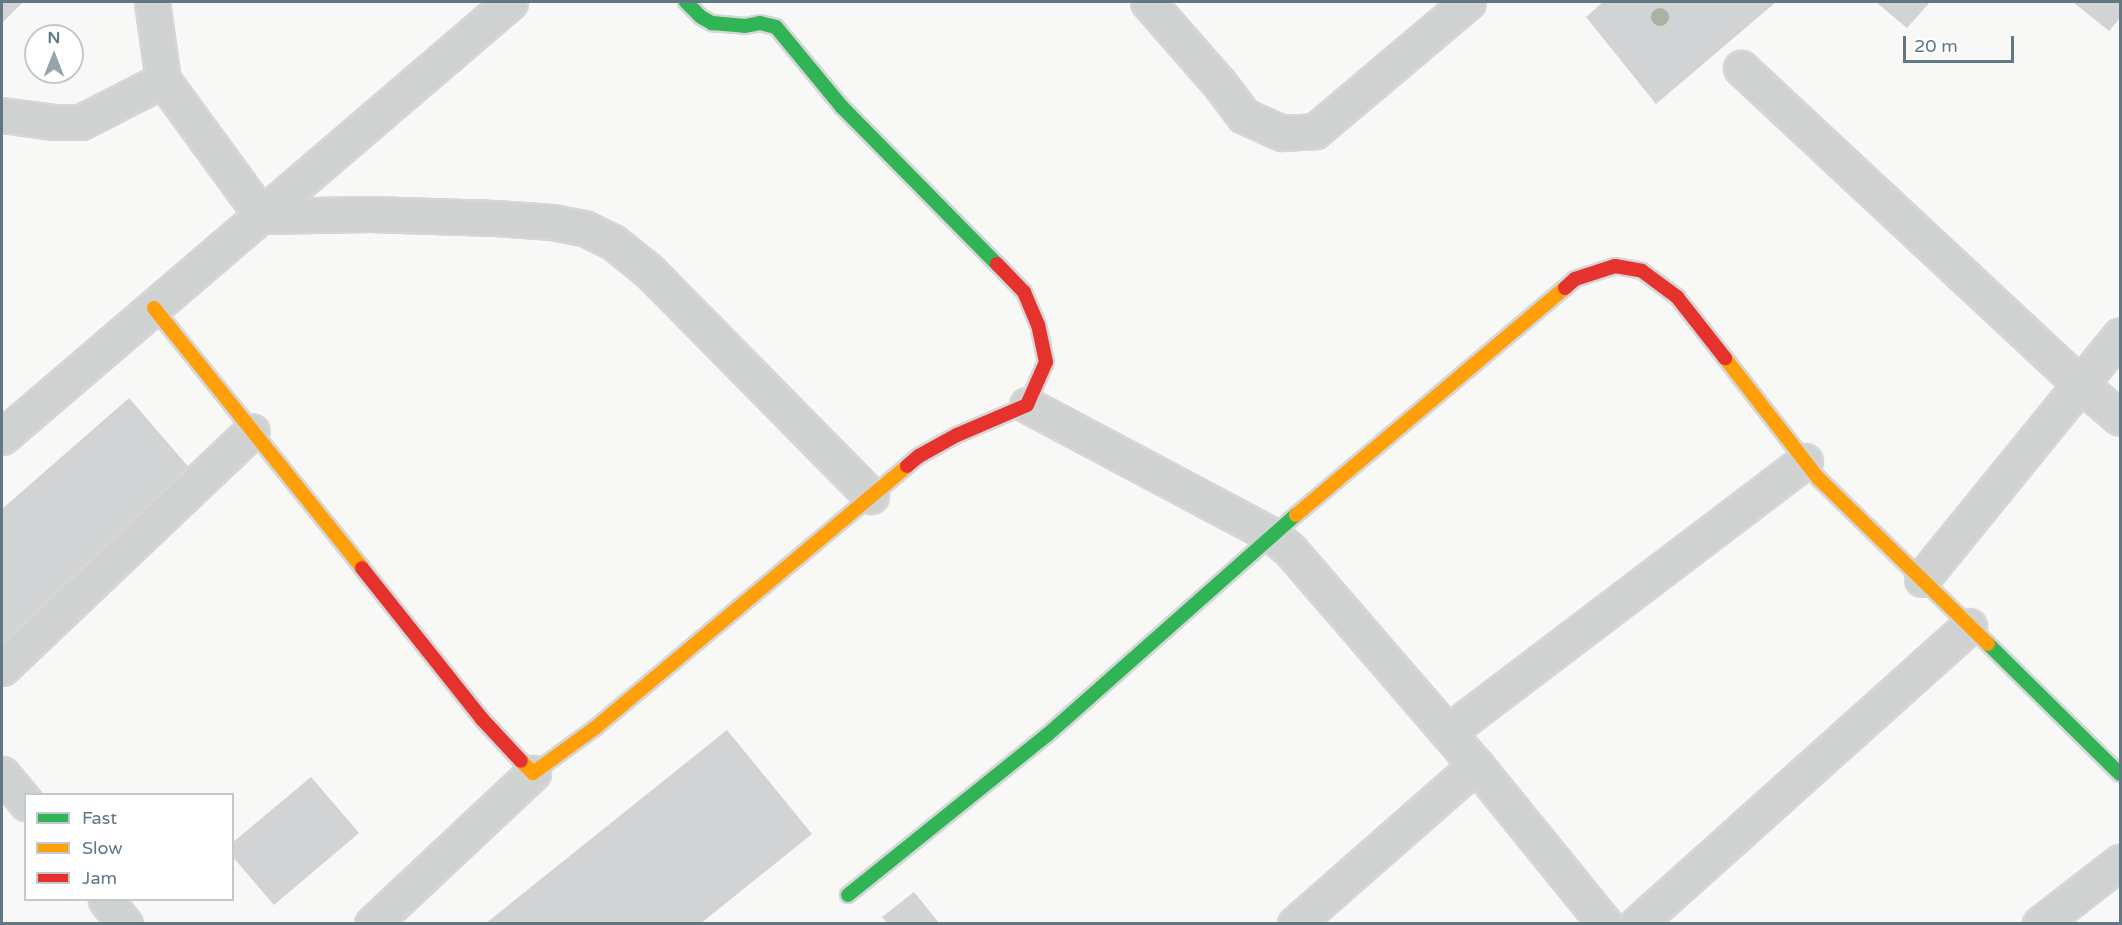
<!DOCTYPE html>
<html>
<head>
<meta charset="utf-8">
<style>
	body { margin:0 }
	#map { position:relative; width:2122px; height:925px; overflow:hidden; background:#f8f8f7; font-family:"Varela Round",sans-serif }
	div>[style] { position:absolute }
	.building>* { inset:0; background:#d1d3d4 }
	.roads { filter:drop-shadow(2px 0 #d5d6d6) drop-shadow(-2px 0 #d5d6d6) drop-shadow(0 2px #d5d6d6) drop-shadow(0 -2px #d5d6d6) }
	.street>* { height:33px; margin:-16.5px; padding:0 16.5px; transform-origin:16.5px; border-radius:16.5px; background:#d0d2d2 }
	.fast>* { height:14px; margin:-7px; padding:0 7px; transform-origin:7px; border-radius:7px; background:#30b455 }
	.slow>* { height:14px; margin:-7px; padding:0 7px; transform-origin:7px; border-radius:7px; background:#ff9f0a }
	.jam>* { height:14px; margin:-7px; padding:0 7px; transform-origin:7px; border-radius:7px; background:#e5322d }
	.trees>* { width:18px; height:18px; margin:-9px; border-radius:50%; background:#a8b3a4 }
	span { translate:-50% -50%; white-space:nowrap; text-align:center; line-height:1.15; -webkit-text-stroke:6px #fff; paint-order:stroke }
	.frame { position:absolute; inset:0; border:3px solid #617784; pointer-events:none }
	.legend { position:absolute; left:24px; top:793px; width:210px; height:108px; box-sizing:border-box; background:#fff; border:2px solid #c0c9ce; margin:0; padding:8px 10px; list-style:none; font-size:18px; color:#617784 }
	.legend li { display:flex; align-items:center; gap:12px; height:30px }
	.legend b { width:30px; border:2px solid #c0c9ce }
	.north { position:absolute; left:24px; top:24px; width:60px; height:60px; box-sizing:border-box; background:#fff; border:2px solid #c0c9ce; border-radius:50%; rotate:0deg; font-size:16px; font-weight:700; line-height:24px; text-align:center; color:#617784 }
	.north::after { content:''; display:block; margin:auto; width:21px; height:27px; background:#96a4ac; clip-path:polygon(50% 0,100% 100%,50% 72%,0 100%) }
	.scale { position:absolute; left:1903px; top:36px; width:111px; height:27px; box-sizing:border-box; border:3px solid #617784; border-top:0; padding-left:8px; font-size:18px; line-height:21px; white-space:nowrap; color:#617784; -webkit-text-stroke:4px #fff; paint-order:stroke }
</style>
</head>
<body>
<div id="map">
	<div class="building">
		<div style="clip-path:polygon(2px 2px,23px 2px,2px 23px)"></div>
		<div style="clip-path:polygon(1603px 2px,1776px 2px,1656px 104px,1586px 17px)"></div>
		<div style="clip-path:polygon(1876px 2px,1930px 2px,1907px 28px)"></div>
		<div style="clip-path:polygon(2073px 2px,2120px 2px,2120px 18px,2109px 31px)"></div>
		<div style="clip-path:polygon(129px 398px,199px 479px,2px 650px,2px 509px)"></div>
		<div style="clip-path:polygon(727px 730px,812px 834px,700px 924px,485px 924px)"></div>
		<div style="clip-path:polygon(311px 777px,359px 833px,274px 905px,232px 856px,232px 843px)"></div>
		<div style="clip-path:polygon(914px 892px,940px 924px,888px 924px,882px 917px)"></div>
	</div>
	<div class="roads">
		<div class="street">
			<div style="left:152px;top:2px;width:79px;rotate:82deg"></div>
			<div style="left:163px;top:80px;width:168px;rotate:53.9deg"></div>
			<div style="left:262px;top:216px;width:108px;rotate:-1.1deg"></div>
			<div style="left:370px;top:214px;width:125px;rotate:1.8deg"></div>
			<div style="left:495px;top:218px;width:57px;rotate:4deg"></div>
			<div style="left:552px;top:222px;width:33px;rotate:11deg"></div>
			<div style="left:584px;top:228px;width:32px;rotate:26deg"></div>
			<div style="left:613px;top:242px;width:46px;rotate:38.9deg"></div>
			<div style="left:649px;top:271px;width:316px;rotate:45.4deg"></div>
			<div style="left:1148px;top:2px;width:108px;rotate:48.8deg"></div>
			<div style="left:1219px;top:83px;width:41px;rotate:52.9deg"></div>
			<div style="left:1244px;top:116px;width:42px;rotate:24.1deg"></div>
			<div style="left:1282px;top:133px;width:33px;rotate:-3deg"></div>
			<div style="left:1315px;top:131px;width:200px;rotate:-40.1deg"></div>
			<div style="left:1741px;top:68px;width:463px;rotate:43deg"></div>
			<div style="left:2080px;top:384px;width:52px;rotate:40.4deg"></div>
			<div style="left:2px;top:115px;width:51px;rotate:7.8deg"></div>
			<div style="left:53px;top:122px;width:28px"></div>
			<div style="left:81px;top:122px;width:92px;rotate:-27.1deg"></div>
			<div style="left:1027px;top:405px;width:281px;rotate:28deg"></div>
			<div style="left:1275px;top:537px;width:21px;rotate:41deg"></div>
			<div style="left:1291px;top:551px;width:283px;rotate:49.2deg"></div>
			<div style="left:1476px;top:765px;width:205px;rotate:50.9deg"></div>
			<div style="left:2px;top:437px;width:669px;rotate:-40.57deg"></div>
			<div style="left:1922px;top:579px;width:314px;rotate:-50.9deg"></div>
			<div style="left:2px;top:668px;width:344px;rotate:-43.5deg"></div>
			<div style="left:1448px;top:732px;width:448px;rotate:-37.2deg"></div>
			<div style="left:2px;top:774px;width:38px;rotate:50deg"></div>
			<div style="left:106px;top:900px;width:31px;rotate:52deg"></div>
			<div style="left:372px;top:924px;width:221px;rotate:-43.2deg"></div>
			<div style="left:1295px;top:924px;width:241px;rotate:-41.3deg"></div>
			<div style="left:1637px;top:924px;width:446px;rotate:-41.9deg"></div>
			<div style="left:2040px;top:924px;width:101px;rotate:-37.8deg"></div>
		</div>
		<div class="fast">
			<div style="left:686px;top:2px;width:21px;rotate:45deg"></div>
			<div style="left:701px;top:17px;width:13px;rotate:29deg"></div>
			<div style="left:712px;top:23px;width:33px;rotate:5deg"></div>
			<div style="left:745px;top:26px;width:15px;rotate:-11deg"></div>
			<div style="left:760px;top:23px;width:16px;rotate:14deg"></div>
			<div style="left:776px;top:27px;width:104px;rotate:50.5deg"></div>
			<div style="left:842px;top:107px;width:221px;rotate:45.4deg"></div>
			<div style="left:1988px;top:644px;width:185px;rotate:44.6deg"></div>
			<div style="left:848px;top:895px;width:255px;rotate:-38.8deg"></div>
			<div style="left:1047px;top:735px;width:332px;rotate:-41.5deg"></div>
		</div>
		<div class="slow">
			<div style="left:154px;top:308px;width:333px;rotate:51.3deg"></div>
			<div style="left:1725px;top:358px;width:153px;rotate:52.2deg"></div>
			<div style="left:1819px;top:479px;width:236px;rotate:44.3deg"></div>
			<div style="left:1296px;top:515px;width:352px;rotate:-40.2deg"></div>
			<div style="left:521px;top:761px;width:17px;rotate:45deg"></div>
			<div style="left:533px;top:773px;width:77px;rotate:-36deg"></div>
			<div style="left:595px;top:728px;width:407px;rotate:-40deg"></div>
		</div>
		<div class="jam">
			<div style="left:1565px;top:288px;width:13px;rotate:-42deg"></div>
			<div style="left:1575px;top:279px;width:42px;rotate:-18deg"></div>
			<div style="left:1615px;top:266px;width:27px;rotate:10deg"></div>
			<div style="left:1642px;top:271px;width:44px;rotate:36.6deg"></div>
			<div style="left:1677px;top:297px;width:78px;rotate:51.8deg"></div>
			<div style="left:907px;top:466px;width:16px;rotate:-40deg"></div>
			<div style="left:919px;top:456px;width:43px;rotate:-28.9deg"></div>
			<div style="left:957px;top:435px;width:76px;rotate:-23.2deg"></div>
			<div style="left:1027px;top:405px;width:47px;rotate:-66.2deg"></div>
			<div style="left:1046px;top:362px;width:38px;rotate:-102deg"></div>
			<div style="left:1038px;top:325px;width:36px;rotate:-113deg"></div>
			<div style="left:1024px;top:292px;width:39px;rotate:-134deg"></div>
			<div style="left:362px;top:568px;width:193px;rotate:51.5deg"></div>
			<div style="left:482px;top:719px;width:57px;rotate:47.1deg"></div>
		</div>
	</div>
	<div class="trees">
		<div style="left:1660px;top:17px"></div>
	</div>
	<div class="frame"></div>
	<ul class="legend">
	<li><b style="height:8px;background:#30b455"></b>Fast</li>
	<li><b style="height:8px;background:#ff9f0a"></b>Slow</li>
	<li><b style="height:8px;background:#e5322d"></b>Jam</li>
	</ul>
	<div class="north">N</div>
	<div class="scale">20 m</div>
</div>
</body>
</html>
